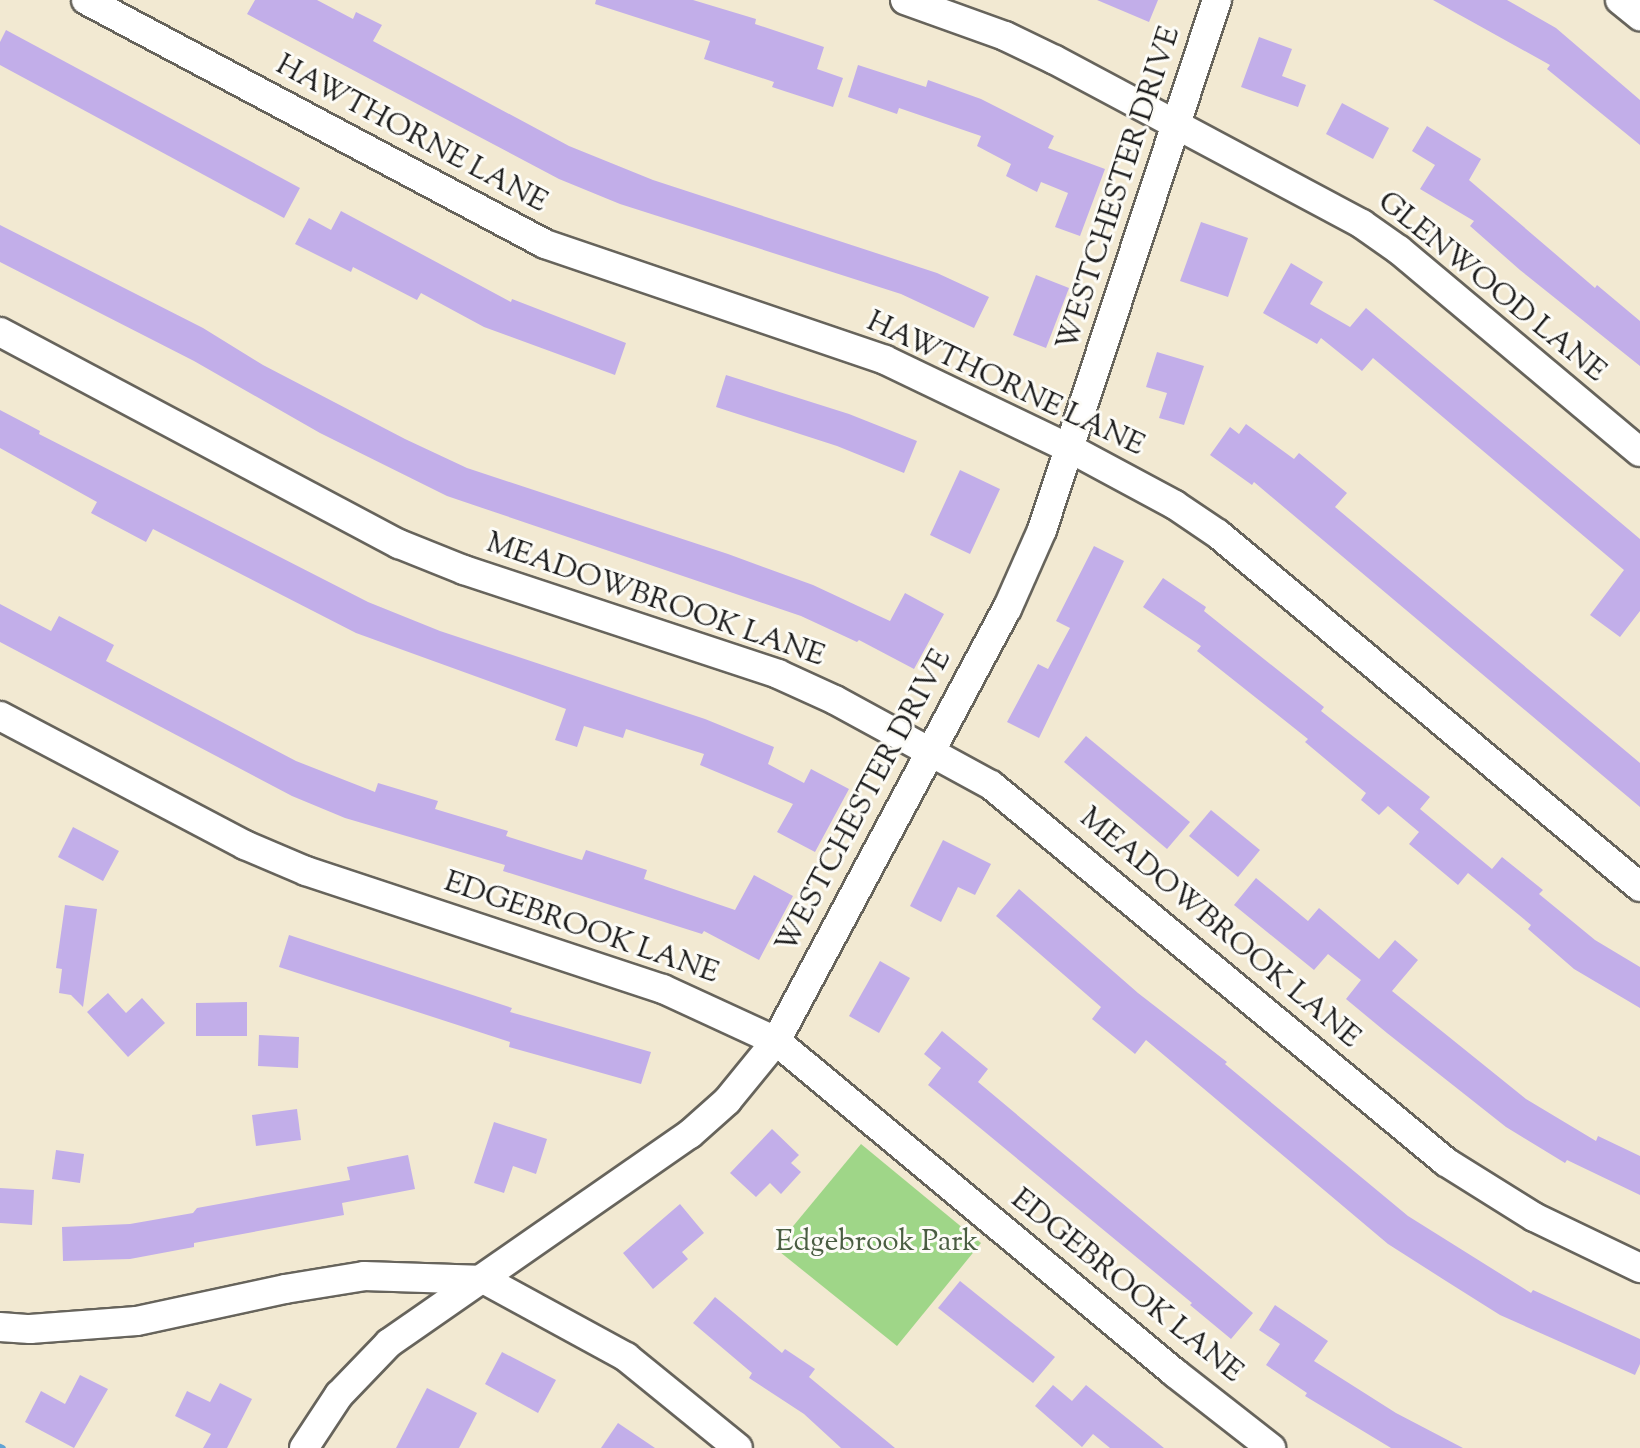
<!DOCTYPE html>
<html>
<head>
<meta charset="utf-8">
<style>
	body { margin:0 }
	#map { position:relative; width:1640px; height:1448px; overflow:hidden; background:#f2e9d2; font-family:"Sorts Mill Goudy",serif }
	div>[style] { position:absolute }
	.green>* { inset:0; background:#9fd688 }
	.stream>* { height:7px; margin:-3.5px; padding:0 3.5px; transform-origin:3.5px; border-radius:3.5px; background:#62a3d5 }
	.building>* { inset:0; background:#c2aee9 }
	.roads { filter:drop-shadow(2px 0 #67645c) drop-shadow(-2px 0 #67645c) drop-shadow(0 2px #67645c) drop-shadow(0 -2px #67645c) }
	.minor>* { height:28px; margin:-14px; padding:0 14px; transform-origin:14px; border-radius:14px; background:#fff }
	span { translate:-50% -50%; white-space:nowrap; text-align:center; line-height:1.15; -webkit-text-stroke:6px #fdfcf7; paint-order:stroke }
	.street-label { font-size:30px; color:#1c1c1c }
	.park-label { font-size:30px; color:#4a5d42 }
</style>
</head>
<body>
<div id="map">
	<div class="green">
		<div style="clip-path:polygon(861px 1144px,981px 1243px,897px 1346px,775px 1248px)"></div>
	</div>
	<div class="stream">
		<div style="left:0;top:1447px;width:2px;rotate:27deg"></div>
	</div>
	<div class="building">
		<div style="clip-path:polygon(255px 0,317px 0,353px 19px,356px 12px,382px 25px,373px 41px,569px 146px,653px 180px,937px 273px,989px 297px,974px 328px,901px 294px,620px 204px,559px 179px,247px 14px)"></div>
		<div style="clip-path:polygon(596px 0,693px 0,756px 19px,755px 24px,824px 47px,817px 69px,843px 78px,833px 107px,772px 87px,774px 82px,704px 59px,710px 41px,595px 4px)"></div>
		<div style="clip-path:polygon(1097px 0,1158px 0,1149px 22px)"></div>
		<div style="clip-path:polygon(1433px 0,1507px 0,1556px 28px,1640px 100px,1640px 145px,1547px 69px,1550px 65px)"></div>
		<div style="clip-path:polygon(6px 30px,300px 188px,284px 218px,0 65px,0 42px)"></div>
		<div style="clip-path:polygon(1259px 37px,1292px 49px,1282px 76px,1306px 85px,1298px 107px,1241px 87px)"></div>
		<div style="clip-path:polygon(858px 65px,926px 87px,928px 80px,981px 99px,1054px 136px,1048px 148px,1105px 169px,1080px 236px,1055px 227px,1068px 193px,1041px 182px,1037px 192px,1006px 176px,1011px 164px,977px 146px,981px 136px,899px 108px,897px 114px,848px 97px)"></div>
		<div style="clip-path:polygon(1342px 103px,1389px 128px,1373px 159px,1326px 134px)"></div>
		<div style="clip-path:polygon(1427px 126px,1481px 159px,1469px 180px,1595px 288px,1597px 285px,1640px 321px,1640px 366px,1520px 270px,1470px 226px,1474px 221px,1420px 189px,1435px 165px,1412px 151px)"></div>
		<div style="clip-path:polygon(341px 211px,511px 302px,512px 299px,626px 343px,615px 375px,484px 327px,421px 293px,417px 300px,353px 267px,351px 272px,295px 244px,309px 218px,331px 230px)"></div>
		<div style="clip-path:polygon(1201px 222px,1248px 238px,1228px 297px,1180px 281px)"></div>
		<div style="clip-path:polygon(0 225px,203px 328px,263px 365px,405px 439px,467px 468px,728px 554px,813px 585px,890px 621px,905px 593px,944px 614px,914px 669px,859px 640px,857px 642px,801px 616px,447px 496px,320px 433px,194px 361px,0 262px)"></div>
		<div style="clip-path:polygon(1291px 263px,1323px 282px,1310px 304px,1350px 327px,1366px 308px,1640px 539px,1640px 611px,1620px 637px,1590px 615px,1624px 570px,1373px 358px,1362px 371px,1321px 338px,1317px 344px,1263px 313px)"></div>
		<div style="clip-path:polygon(1036px 275px,1069px 288px,1046px 348px,1013px 335px)"></div>
		<div style="clip-path:polygon(1157px 352px,1204px 366px,1184px 425px,1159px 418px,1167px 393px,1146px 387px)"></div>
		<div style="clip-path:polygon(726px 375px,849px 414px,917px 441px,904px 473px,837px 446px,716px 407px)"></div>
		<div style="clip-path:polygon(0 410px,40px 431px,39px 434px,368px 602px,440px 631px,705px 719px,774px 747px,768px 764px,804px 783px,811px 769px,849px 789px,815px 852px,777px 832px,793px 804px,700px 765px,704px 754px,626px 729px,623px 738px,584px 726px,577px 747px,555px 740px,566px 709px,356px 633px,153px 529px,146px 542px,91px 513px,97px 502px,0 448px)"></div>
		<div style="clip-path:polygon(1246px 424px,1294px 459px,1299px 453px,1347px 493px,1335px 507px,1640px 763px,1640px 807px,1254px 482px,1252px 485px,1210px 455px,1230px 427px,1239px 434px)"></div>
		<div style="clip-path:polygon(960px 470px,1000px 489px,970px 554px,930px 535px)"></div>
		<div style="clip-path:polygon(1094px 546px,1124px 561px,1039px 738px,1007px 722px,1038px 664px,1048px 669px,1070px 628px,1056px 621px)"></div>
		<div style="clip-path:polygon(1163px 578px,1206px 607px,1204px 611px,1324px 707px,1321px 711px,1430px 797px,1420px 809px,1492px 869px,1502px 857px,1543px 890px,1539px 894px,1595px 940px,1640px 967px,1640px 1008px,1574px 969px,1528px 929px,1531px 925px,1468px 873px,1458px 885px,1409px 844px,1419px 832px,1388px 806px,1379px 815px,1361px 800px,1366px 793px,1305px 742px,1308px 739px,1197px 651px,1201px 646px,1143px 607px)"></div>
		<div style="clip-path:polygon(0 604px,51px 631px,59px 616px,114px 645px,106px 661px,296px 761px,375px 792px,378px 783px,438px 801px,435px 809px,508px 831px,506px 836px,582px 860px,586px 850px,647px 870px,644px 879px,735px 910px,754px 875px,793px 896px,759px 960px,704px 931px,702px 934px,503px 871px,505px 865px,345px 818px,292px 796px,0 642px)"></div>
		<div style="clip-path:polygon(1086px 736px,1190px 822px,1167px 849px,1064px 762px)"></div>
		<div style="clip-path:polygon(1211px 810px,1260px 850px,1238px 877px,1189px 836px)"></div>
		<div style="clip-path:polygon(73px 827px,119px 851px,103px 881px,58px 857px)"></div>
		<div style="clip-path:polygon(943px 840px,991px 864px,975px 895px,958px 887px,941px 922px,910px 906px)"></div>
		<div style="clip-path:polygon(1256px 878px,1308px 921px,1319px 908px,1379px 959px,1395px 940px,1418px 960px,1392px 991px,1526px 1099px,1596px 1141px,1598px 1136px,1640px 1156px,1640px 1195px,1567px 1160px,1565px 1163px,1506px 1127px,1387px 1033px,1346px 999px,1361px 980px,1328px 954px,1314px 970px,1234px 905px)"></div>
		<div style="clip-path:polygon(1019px 889px,1138px 993px,1227px 1062px,1225px 1064px,1408px 1216px,1531px 1293px,1533px 1290px,1640px 1339px,1640px 1364px,1635px 1375px,1500px 1315px,1446px 1281px,1388px 1244px,1146px 1040px,1135px 1054px,1092px 1019px,1101px 1007px,996px 916px)"></div>
		<div style="clip-path:polygon(65px 905px,97px 909px,83px 1007px,71px 995px,59px 993px,62px 969px,56px 968px)"></div>
		<div style="clip-path:polygon(289px 935px,512px 1008px,510px 1012px,651px 1052px,641px 1084px,509px 1047px,510px 1042px,279px 967px)"></div>
		<div style="clip-path:polygon(880px 961px,910px 978px,879px 1033px,849px 1016px)"></div>
		<div style="clip-path:polygon(108px 993px,126px 1013px,142px 998px,165px 1023px,128px 1057px,87px 1012px)"></div>
		<div style="clip-path:polygon(247px 1002px,247px 1036px,196px 1036px,196px 1003px)"></div>
		<div style="clip-path:polygon(942px 1031px,988px 1069px,978px 1082px,1253px 1313px,1231px 1339px,1190px 1305px,1192px 1303px,928px 1085px,941px 1068px,924px 1054px)"></div>
		<div style="clip-path:polygon(259px 1035px,299px 1037px,298px 1068px,258px 1066px)"></div>
		<div style="clip-path:polygon(297px 1109px,301px 1140px,256px 1146px,252px 1115px)"></div>
		<div style="clip-path:polygon(494px 1122px,547px 1139px,536px 1174px,513px 1166px,504px 1193px,474px 1183px)"></div>
		<div style="clip-path:polygon(772px 1129px,799px 1155px,791px 1163px,801px 1172px,781px 1194px,770px 1183px,756px 1197px,730px 1173px)"></div>
		<div style="clip-path:polygon(56px 1150px,84px 1154px,80px 1183px,52px 1179px)"></div>
		<div style="clip-path:polygon(408px 1155px,415px 1189px,342px 1203px,344px 1215px,194px 1243px,194px 1247px,130px 1259px,63px 1261px,62px 1227px,130px 1224px,193px 1213px,197px 1208px,350px 1180px,347px 1167px)"></div>
		<div style="clip-path:polygon(0 1188px,34px 1190px,32px 1225px,0 1223px)"></div>
		<div style="clip-path:polygon(680px 1204px,704px 1233px,682px 1252px,688px 1259px,653px 1289px,623px 1253px)"></div>
		<div style="clip-path:polygon(960px 1281px,1055px 1357px,1033px 1383px,938px 1308px)"></div>
		<div style="clip-path:polygon(715px 1297px,782px 1353px,785px 1349px,815px 1369px,809px 1377px,895px 1448px,841px 1448px,804px 1414px,749px 1378px,752px 1373px,693px 1323px)"></div>
		<div style="clip-path:polygon(1275px 1305px,1328px 1341px,1314px 1361px,1396px 1413px,1463px 1448px,1391px 1448px,1305px 1396px,1307px 1393px,1266px 1365px,1280px 1344px,1259px 1330px)"></div>
		<div style="clip-path:polygon(502px 1352px,556px 1380px,538px 1413px,485px 1384px)"></div>
		<div style="clip-path:polygon(80px 1375px,108px 1389px,74px 1448px,25px 1422px,41px 1391px,65px 1404px)"></div>
		<div style="clip-path:polygon(220px 1383px,252px 1399px,227px 1448px,203px 1448px,211px 1434px,175px 1416px,187px 1391px,210px 1402px)"></div>
		<div style="clip-path:polygon(1053px 1385px,1072px 1401px,1086px 1385px,1164px 1448px,1110px 1448px,1093px 1434px,1082px 1447px,1035px 1406px)"></div>
		<div style="clip-path:polygon(427px 1388px,477px 1413px,459px 1448px,396px 1448px)"></div>
		<div style="clip-path:polygon(618px 1423px,655px 1448px,601px 1448px)"></div>
	</div>
	<div class="roads">
		<div class="minor">
			<div style="left:86px;top:0;width:520px;rotate:27.99deg"></div>
			<div style="left:545px;top:244px;width:359px;rotate:18.8deg"></div>
			<div style="left:885px;top:360px;width:206px;rotate:25.6deg"></div>
			<div style="left:1071px;top:449px;width:118px;rotate:28.3deg"></div>
			<div style="left:1175px;top:505px;width:52px;rotate:34deg"></div>
			<div style="left:1218px;top:534px;width:550px;rotate:39.91deg"></div>
			<div style="left:905px;top:0;width:106px;rotate:19.8deg"></div>
			<div style="left:1005px;top:36px;width:55px;rotate:25.6deg"></div>
			<div style="left:1055px;top:60px;width:348px;rotate:28.1deg"></div>
			<div style="left:1362px;top:224px;width:45px;rotate:35.1deg"></div>
			<div style="left:1399px;top:250px;width:314px;rotate:40deg"></div>
			<div style="left:1620px;top:0;width:26px;rotate:39deg"></div>
			<div style="left:0;top:332px;width:452px;rotate:28deg"></div>
			<div style="left:399px;top:544px;width:70px;rotate:21.8deg"></div>
			<div style="left:464px;top:570px;width:331px;rotate:18.3deg"></div>
			<div style="left:778px;top:674px;width:63px;rotate:24.5deg"></div>
			<div style="left:835px;top:700px;width:178px;rotate:28.6deg"></div>
			<div style="left:991px;top:785px;width:591px;rotate:39.64deg"></div>
			<div style="left:1446px;top:1162px;width:104px;rotate:32deg"></div>
			<div style="left:1534px;top:1217px;width:118px;rotate:25.7deg"></div>
			<div style="left:0;top:716px;width:277px;rotate:27.8deg"></div>
			<div style="left:245px;top:845px;width:66px;rotate:23.1deg"></div>
			<div style="left:306px;top:871px;width:376px;rotate:18.3deg"></div>
			<div style="left:663px;top:989px;width:124px;rotate:24.7deg"></div>
			<div style="left:776px;top:1041px;width:519px;rotate:39.76deg"></div>
			<div style="left:1175px;top:1373px;width:122px;rotate:38deg"></div>
			<div style="left:0;top:1327px;width:30px;rotate:4deg"></div>
			<div style="left:30px;top:1329px;width:107px;rotate:-4.3deg"></div>
			<div style="left:137px;top:1321px;width:151px;rotate:-12.2deg"></div>
			<div style="left:285px;top:1289px;width:80px;rotate:-9.3deg"></div>
			<div style="left:364px;top:1276px;width:121px;rotate:1.9deg"></div>
			<div style="left:485px;top:1280px;width:161px;rotate:28.6deg"></div>
			<div style="left:626px;top:1357px;width:144px;rotate:39.1deg"></div>
			<div style="left:304px;top:1448px;width:64px;rotate:-56.6deg"></div>
			<div style="left:339px;top:1395px;width:72px;rotate:-46.1deg"></div>
			<div style="left:389px;top:1343px;width:366px;rotate:-34.8deg"></div>
			<div style="left:690px;top:1134px;width:50px;rotate:-41.7deg"></div>
			<div style="left:727px;top:1101px;width:77px;rotate:-50.8deg"></div>
			<div style="left:776px;top:1041px;width:490px;rotate:-61.9deg"></div>
			<div style="left:1007px;top:609px;width:86px;rotate:-66.1deg"></div>
			<div style="left:1042px;top:530px;width:558px;rotate:-71.73deg"></div>
		</div>
	</div>
	<div class="street-label">
		<span style="left:411px;top:135px;rotate:28deg">HAWTHORNE LANE</span>
		<span style="left:1120px;top:189px;rotate:-72deg">WESTCHESTER DRIVE</span>
		<span style="left:1491px;top:288px;rotate:39deg">GLENWOOD LANE</span>
		<span style="left:1005px;top:385px;rotate:25deg">HAWTHORNE LANE</span>
		<span style="left:655px;top:601px;rotate:19deg">MEADOWBROOK LANE</span>
		<span style="left:865px;top:802px;rotate:-62deg">WESTCHESTER DRIVE</span>
		<span style="left:581px;top:929px;rotate:19deg">EDGEBROOK LANE</span>
		<span style="left:1219px;top:929px;rotate:40deg">MEADOWBROOK LANE</span>
		<span style="left:1126px;top:1287px;rotate:39deg">EDGEBROOK LANE</span>
	</div>
	<div class="park-label">
		<span style="left:877px;top:1243px">Edgebrook Park</span>
	</div>
</div>
</body>
</html>
